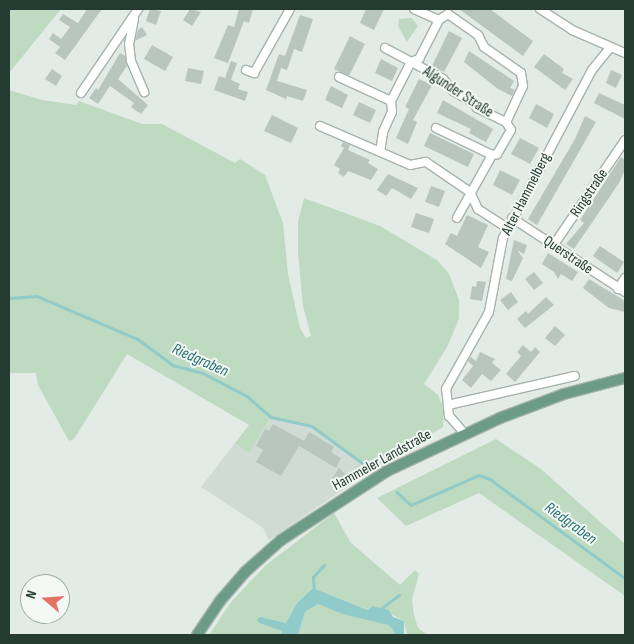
<!DOCTYPE html>
<html>
<head>
<meta charset="utf-8">
<style>
	body { margin:0 }
	#map { position:relative; width:634px; height:644px; overflow:hidden; background:#e3ebe6; font-family:"Sofia Sans Condensed",sans-serif }
	div>[style] { position:absolute }
	.built>* { inset:0; background:#d1dbd5 }
	.green>* { inset:0; background:#bedac1 }
	.water>* { inset:0; background:#90cbca }
	.stream>* { height:2.5px; margin:-1.25px; padding:0 1.25px; transform-origin:1.25px; border-radius:1.25px; background:#90cbca }
	.building>* { inset:0; background:#b8c6bf }
	.roads { filter:drop-shadow(1px 0 #a6b3ac) drop-shadow(-1px 0 #a6b3ac) drop-shadow(0 1px #a6b3ac) drop-shadow(0 -1px #a6b3ac) }
	.minor>* { height:8px; margin:-4px; padding:0 4px; transform-origin:4px; border-radius:4px; background:#fff }
	.major>* { height:10px; margin:-5px; padding:0 5px; transform-origin:5px; border-radius:5px; background:#6c9c88 }
	span { translate:-50% -50%; white-space:nowrap; text-align:center; line-height:1.15; -webkit-text-stroke:4px #f3f8f5; paint-order:stroke }
	.street-label { font-size:15px; color:#243b31 }
	.water-label { font-size:16px; color:#257070; font-style:italic }
	.frame { position:absolute; inset:0; border:10px solid #243b31; pointer-events:none }
	.north { position:absolute; left:20px; top:574px; width:50px; height:50px; box-sizing:border-box; background:#f3f8f5; border:1px solid #a0aca7; border-radius:50%; rotate:288deg; font-size:14px; font-weight:700; line-height:20px; text-align:center; color:#243b31 }
	.north::after { content:''; display:block; margin:auto; width:18px; height:22px; background:#e47268; clip-path:polygon(50% 0,100% 100%,50% 72%,0 100%) }
</style>
</head>
<body>
<div id="map">
	<div class="built">
		<div style="clip-path:polygon(271px 417px,312px 426px,372px 470px,269px 540px,263px 528px,201px 487px,235px 443px,249px 452px)"></div>
	</div>
	<div class="green">
		<div style="clip-path:polygon(9px 9px,61px 9px,9px 73px)"></div>
		<div style="clip-path:polygon(412px 18px,418px 26px,407px 42px,398px 26px,399px 19px)"></div>
		<div style="clip-path:polygon(9px 90px,42px 100px,76px 105px,79px 101px,142px 124px,162px 124px,235px 163px,240px 159px,265px 175px,283px 223px,288px 274px,300px 328px,306px 338px,311px 336px,303px 306px,298px 253px,298px 221px,304px 198px,380px 226px,437px 260px,449px 274px,459px 300px,459px 319px,447px 347px,424px 384px,438px 395px,444px 410px,443px 427px,372px 470px,312px 426px,271px 417px,249px 453px,235px 443px,249px 425px,127px 354px,74px 439px,69px 441px,38px 385px,36px 373px,9px 373px)"></div>
		<div style="clip-path:polygon(496px 439px,541px 469px,625px 544px,625px 596px,479px 493px,406px 526px,377px 498px)"></div>
		<div style="clip-path:polygon(334px 513px,351px 543px,400px 585px,415px 570px,419px 574px,412px 599px,414px 615px,418px 628px,428px 635px,407px 635px,404px 621px,391px 614px,375px 607px,369px 610px,313px 588px,297px 603px,286px 623px,261px 617px,259px 623px,283px 631px,282px 635px,209px 635px,231px 602px,266px 565px)"></div>
		<div style="clip-path:polygon(318px 604px,388px 625px,393px 629px,395px 635px,298px 635px,305px 612px)"></div>
	</div>
	<div class="water">
		<div style="clip-path:polygon(313px 588px,368px 610px,373px 606px,389px 610px,393px 617px,404px 621px,404px 635px,395px 635px,393px 629px,388px 625px,343px 614px,318px 604px,305px 612px,298px 635px,282px 635px,282px 631px,259px 623px,257px 619px,261px 617px,286px 623px,297px 603px)"></div>
	</div>
	<div class="stream">
		<div style="left:9px;top:298px;width:28px;rotate:-4deg"></div>
		<div style="left:37px;top:296px;width:110px;rotate:23.1deg"></div>
		<div style="left:138px;top:339px;width:44px;rotate:36.6deg"></div>
		<div style="left:173px;top:365px;width:31px;rotate:15deg"></div>
		<div style="left:203px;top:373px;width:50px;rotate:27.6deg"></div>
		<div style="left:247px;top:396px;width:32px;rotate:41deg"></div>
		<div style="left:271px;top:417px;width:42px;rotate:12.4deg"></div>
		<div style="left:312px;top:426px;width:74px;rotate:36.3deg"></div>
		<div style="left:397px;top:492px;width:19px;rotate:43deg"></div>
		<div style="left:411px;top:505px;width:74px;rotate:-23.8deg"></div>
		<div style="left:479px;top:475px;width:12px;rotate:20deg"></div>
		<div style="left:490px;top:479px;width:167px;rotate:36.3deg"></div>
		<div style="left:314px;top:591px;width:14px;rotate:-94deg"></div>
		<div style="left:313px;top:577px;width:16px;rotate:-47deg"></div>
		<div style="left:379px;top:610px;width:25px;rotate:-37deg"></div>
	</div>
	<div class="building">
		<div style="clip-path:polygon(87px 9px,102px 9px,65px 60px,55px 53px,60px 47px,49px 39px,53px 33px,61px 39px,70px 27px,59px 20px,63px 14px,78px 23px)"></div>
		<div style="clip-path:polygon(150px 9px,161px 11px,156px 25px,146px 21px)"></div>
		<div style="clip-path:polygon(190px 9px,201px 12px,192px 26px,183px 20px)"></div>
		<div style="clip-path:polygon(239px 9px,253px 9px,249px 23px,244px 21px,228px 63px,214px 58px,228px 25px,234px 27px)"></div>
		<div style="clip-path:polygon(366px 9px,384px 9px,374px 30px,360px 23px)"></div>
		<div style="clip-path:polygon(459px 9px,490px 9px,533px 41px,523px 56px)"></div>
		<div style="clip-path:polygon(300px 15px,313px 19px,302px 52px,294px 49px,287px 70px,281px 68px,277px 81px,307px 90px,303px 101px,287px 96px,286px 99px,266px 90px,279px 54px,285px 56px)"></div>
		<div style="clip-path:polygon(142px 27px,147px 35px,135px 41px,138px 30px)"></div>
		<div style="clip-path:polygon(449px 31px,462px 38px,444px 72px,432px 66px)"></div>
		<div style="clip-path:polygon(350px 36px,365px 44px,349px 76px,334px 69px)"></div>
		<div style="clip-path:polygon(152px 45px,173px 57px,165px 71px,144px 59px)"></div>
		<div style="clip-path:polygon(469px 51px,514px 81px,510px 88px,515px 90px,512px 96px,498px 89px,464px 62px)"></div>
		<div style="clip-path:polygon(120px 53px,125px 56px,127px 66px,118px 79px,148px 105px,141px 114px,131px 107px,134px 103px,110px 86px,98px 104px,89px 98px,96px 88px,98px 90px)"></div>
		<div style="clip-path:polygon(544px 54px,564px 69px,562px 73px,573px 79px,565px 90px,534px 67px)"></div>
		<div style="clip-path:polygon(381px 59px,398px 68px,392px 81px,375px 73px)"></div>
		<div style="clip-path:polygon(231px 61px,237px 63px,231px 80px,240px 84px,238px 89px,248px 92px,245px 101px,214px 90px,219px 76px,225px 78px)"></div>
		<div style="clip-path:polygon(188px 68px,204px 71px,201px 84px,185px 81px)"></div>
		<div style="clip-path:polygon(52px 69px,62px 76px,56px 86px,45px 79px)"></div>
		<div style="clip-path:polygon(611px 70px,622px 75px,616px 88px,606px 83px)"></div>
		<div style="clip-path:polygon(419px 79px,432px 85px,413px 120px,417px 122px,408px 144px,396px 138px,409px 109px,405px 107px)"></div>
		<div style="clip-path:polygon(331px 86px,348px 95px,342px 108px,325px 100px)"></div>
		<div style="clip-path:polygon(599px 93px,625px 105px,625px 119px,594px 103px)"></div>
		<div style="clip-path:polygon(443px 100px,493px 129px,486px 142px,469px 133px,471px 129px,437px 113px)"></div>
		<div style="clip-path:polygon(359px 102px,376px 110px,370px 123px,353px 115px)"></div>
		<div style="clip-path:polygon(536px 104px,554px 114px,547px 128px,529px 118px)"></div>
		<div style="clip-path:polygon(272px 115px,298px 128px,291px 143px,264px 131px)"></div>
		<div style="clip-path:polygon(585px 116px,596px 122px,537px 225px,528px 219px,575px 139px)"></div>
		<div style="clip-path:polygon(430px 133px,474px 154px,468px 167px,424px 146px)"></div>
		<div style="clip-path:polygon(520px 138px,539px 148px,530px 164px,511px 154px)"></div>
		<div style="clip-path:polygon(343px 142px,350px 145px,348px 150px,370px 160px,368px 163px,378px 169px,371px 180px,348px 171px,344px 177px,338px 173px,340px 169px,334px 165px,344px 148px,341px 146px)"></div>
		<div style="clip-path:polygon(621px 157px,625px 160px,625px 170px,619px 183px,574px 249px,566px 244px,584px 223px,580px 220px)"></div>
		<div style="clip-path:polygon(500px 170px,520px 180px,512px 195px,493px 185px)"></div>
		<div style="clip-path:polygon(388px 174px,418px 188px,411px 199px,392px 188px,386px 196px,377px 190px)"></div>
		<div style="clip-path:polygon(431px 186px,445px 191px,439px 207px,425px 202px)"></div>
		<div style="clip-path:polygon(416px 213px,434px 219px,429px 233px,411px 227px)"></div>
		<div style="clip-path:polygon(467px 215px,488px 225px,478px 247px,489px 252px,481px 268px,445px 244px,451px 233px,457px 236px)"></div>
		<div style="clip-path:polygon(514px 240px,527px 245px,524px 254px,517px 250px,523px 258px,512px 281px,506px 279px)"></div>
		<div style="clip-path:polygon(600px 246px,624px 262px,617px 273px,593px 256px)"></div>
		<div style="clip-path:polygon(548px 253px,578px 272px,572px 281px,561px 274px,558px 279px,554px 272px,542px 264px)"></div>
		<div style="clip-path:polygon(534px 272px,543px 283px,534px 290px,525px 279px)"></div>
		<div style="clip-path:polygon(589px 279px,625px 301px,625px 312px,609px 308px,583px 288px)"></div>
		<div style="clip-path:polygon(477px 281px,486px 282px,482px 301px,470px 299px,472px 286px,476px 287px)"></div>
		<div style="clip-path:polygon(511px 292px,518px 302px,508px 310px,500px 300px)"></div>
		<div style="clip-path:polygon(546px 297px,554px 305px,525px 328px,517px 319px,526px 311px,528px 314px)"></div>
		<div style="clip-path:polygon(555px 326px,565px 335px,555px 346px,545px 338px)"></div>
		<div style="clip-path:polygon(523px 345px,531px 352px,535px 347px,540px 352px,515px 382px,506px 374px,521px 356px,517px 352px)"></div>
		<div style="clip-path:polygon(480px 352px,495px 359px,492px 363px,501px 370px,491px 381px,482px 374px,471px 388px,462px 380px,473px 366px,468px 361px,471px 357px,476px 361px)"></div>
		<div style="clip-path:polygon(273px 424px,304px 441px,309px 432px,334px 447px,331px 452px,341px 458px,336px 468px,299px 446px,281px 476px,256px 462px,263px 450px,256px 446px,265px 429px,269px 431px)"></div>
		<div style="clip-path:polygon(339px 468px,349px 477px,340px 487px,332px 479px)"></div>
	</div>
	<div class="roads">
		<div class="minor">
			<div style="left:414px;top:9px;width:27px;rotate:24deg"></div>
			<div style="left:540px;top:9px;width:38px;rotate:33deg"></div>
			<div style="left:572px;top:30px;width:58px;rotate:23.5deg"></div>
			<div style="left:134px;top:19px;width:25px;rotate:101deg"></div>
			<div style="left:129px;top:44px;width:17px;rotate:83deg"></div>
			<div style="left:131px;top:61px;width:34px;rotate:67deg"></div>
			<div style="left:385px;top:48px;width:66px;rotate:28.1deg"></div>
			<div style="left:443px;top:79px;width:16px;rotate:50deg"></div>
			<div style="left:453px;top:91px;width:23px;rotate:29deg"></div>
			<div style="left:473px;top:102px;width:7px;rotate:56deg"></div>
			<div style="left:477px;top:108px;width:32px;rotate:26deg"></div>
			<div style="left:246px;top:70px;width:9px;rotate:21deg"></div>
			<div style="left:254px;top:73px;width:73px;rotate:-60.6deg"></div>
			<div style="left:339px;top:77px;width:57px;rotate:24.8deg"></div>
			<div style="left:81px;top:93px;width:102px;rotate:-55.8deg"></div>
			<div style="left:320px;top:126px;width:98px;rotate:23.4deg"></div>
			<div style="left:410px;top:165px;width:16px;rotate:-11deg"></div>
			<div style="left:426px;top:162px;width:53px;rotate:34.3deg"></div>
			<div style="left:470px;top:192px;width:19px;rotate:65deg"></div>
			<div style="left:478px;top:209px;width:35px;rotate:33deg"></div>
			<div style="left:436px;top:128px;width:62px;rotate:25.7deg"></div>
			<div style="left:380px;top:152px;width:20px;rotate:-81deg"></div>
			<div style="left:383px;top:132px;width:22px;rotate:-66deg"></div>
			<div style="left:392px;top:112px;width:11px;rotate:-95deg"></div>
			<div style="left:391px;top:101px;width:44px;rotate:-62.9deg"></div>
			<div style="left:411px;top:62px;width:9px;rotate:-21deg"></div>
			<div style="left:419px;top:59px;width:44px;rotate:-62.9deg"></div>
			<div style="left:439px;top:20px;width:11px;rotate:-34deg"></div>
			<div style="left:448px;top:14px;width:37px;rotate:35deg"></div>
			<div style="left:478px;top:35px;width:13px;rotate:63deg"></div>
			<div style="left:484px;top:47px;width:45px;rotate:35.1deg"></div>
			<div style="left:521px;top:73px;width:13px;rotate:81deg"></div>
			<div style="left:523px;top:86px;width:40px;rotate:115deg"></div>
			<div style="left:506px;top:122px;width:9px;rotate:58deg"></div>
			<div style="left:511px;top:130px;width:28px;rotate:120deg"></div>
			<div style="left:497px;top:154px;width:5px;rotate:169deg"></div>
			<div style="left:492px;top:155px;width:72px;rotate:119.1deg"></div>
			<div style="left:512px;top:218px;width:135px;rotate:33.2deg"></div>
			<div style="left:553px;top:246px;width:128px;rotate:-55.8deg"></div>
			<div style="left:618px;top:289px;width:13px;rotate:-58deg"></div>
			<div style="left:448px;top:405px;width:130px;rotate:-12.9deg"></div>
			<div style="left:464px;top:433px;width:23px;rotate:-131deg"></div>
			<div style="left:449px;top:416px;width:27px;rotate:-96deg"></div>
			<div style="left:446px;top:389px;width:88px;rotate:-60.8deg"></div>
			<div style="left:489px;top:312px;width:75px;rotate:-79.3deg"></div>
			<div style="left:503px;top:238px;width:190px;rotate:-62.1deg"></div>
			<div style="left:592px;top:70px;width:28px;rotate:-51deg"></div>
		</div>
		<div class="major">
			<div style="left:197px;top:635px;width:41px;rotate:-55.9deg"></div>
			<div style="left:220px;top:601px;width:38px;rotate:-49deg"></div>
			<div style="left:245px;top:572px;width:48px;rotate:-41.6deg"></div>
			<div style="left:281px;top:540px;width:126px;rotate:-33.1deg"></div>
			<div style="left:387px;top:471px;width:125px;rotate:-25.1deg"></div>
			<div style="left:500px;top:418px;width:68px;rotate:-20.6deg"></div>
			<div style="left:564px;top:394px;width:63px;rotate:-14.7deg"></div>
		</div>
	</div>
	<div class="street-label">
		<span style="left:458px;top:92px;rotate:33deg">Algunder Straße</span>
		<span style="left:589px;top:193px;rotate:-56deg">Ringstraße</span>
		<span style="left:526px;top:194px;rotate:-63deg">Alter Hammelberg</span>
		<span style="left:568px;top:255px;rotate:34deg">Querstraße</span>
		<span style="left:382px;top:460px;rotate:-29deg">Hammeler Landstraße</span>
	</div>
	<div class="water-label">
		<span style="left:200px;top:361px;rotate:24deg">Riedgraben</span>
		<span style="left:570px;top:524px;rotate:36deg">Riedgraben</span>
	</div>
	<div class="frame"></div>
	<div class="north">N</div>
</div>
</body>
</html>
